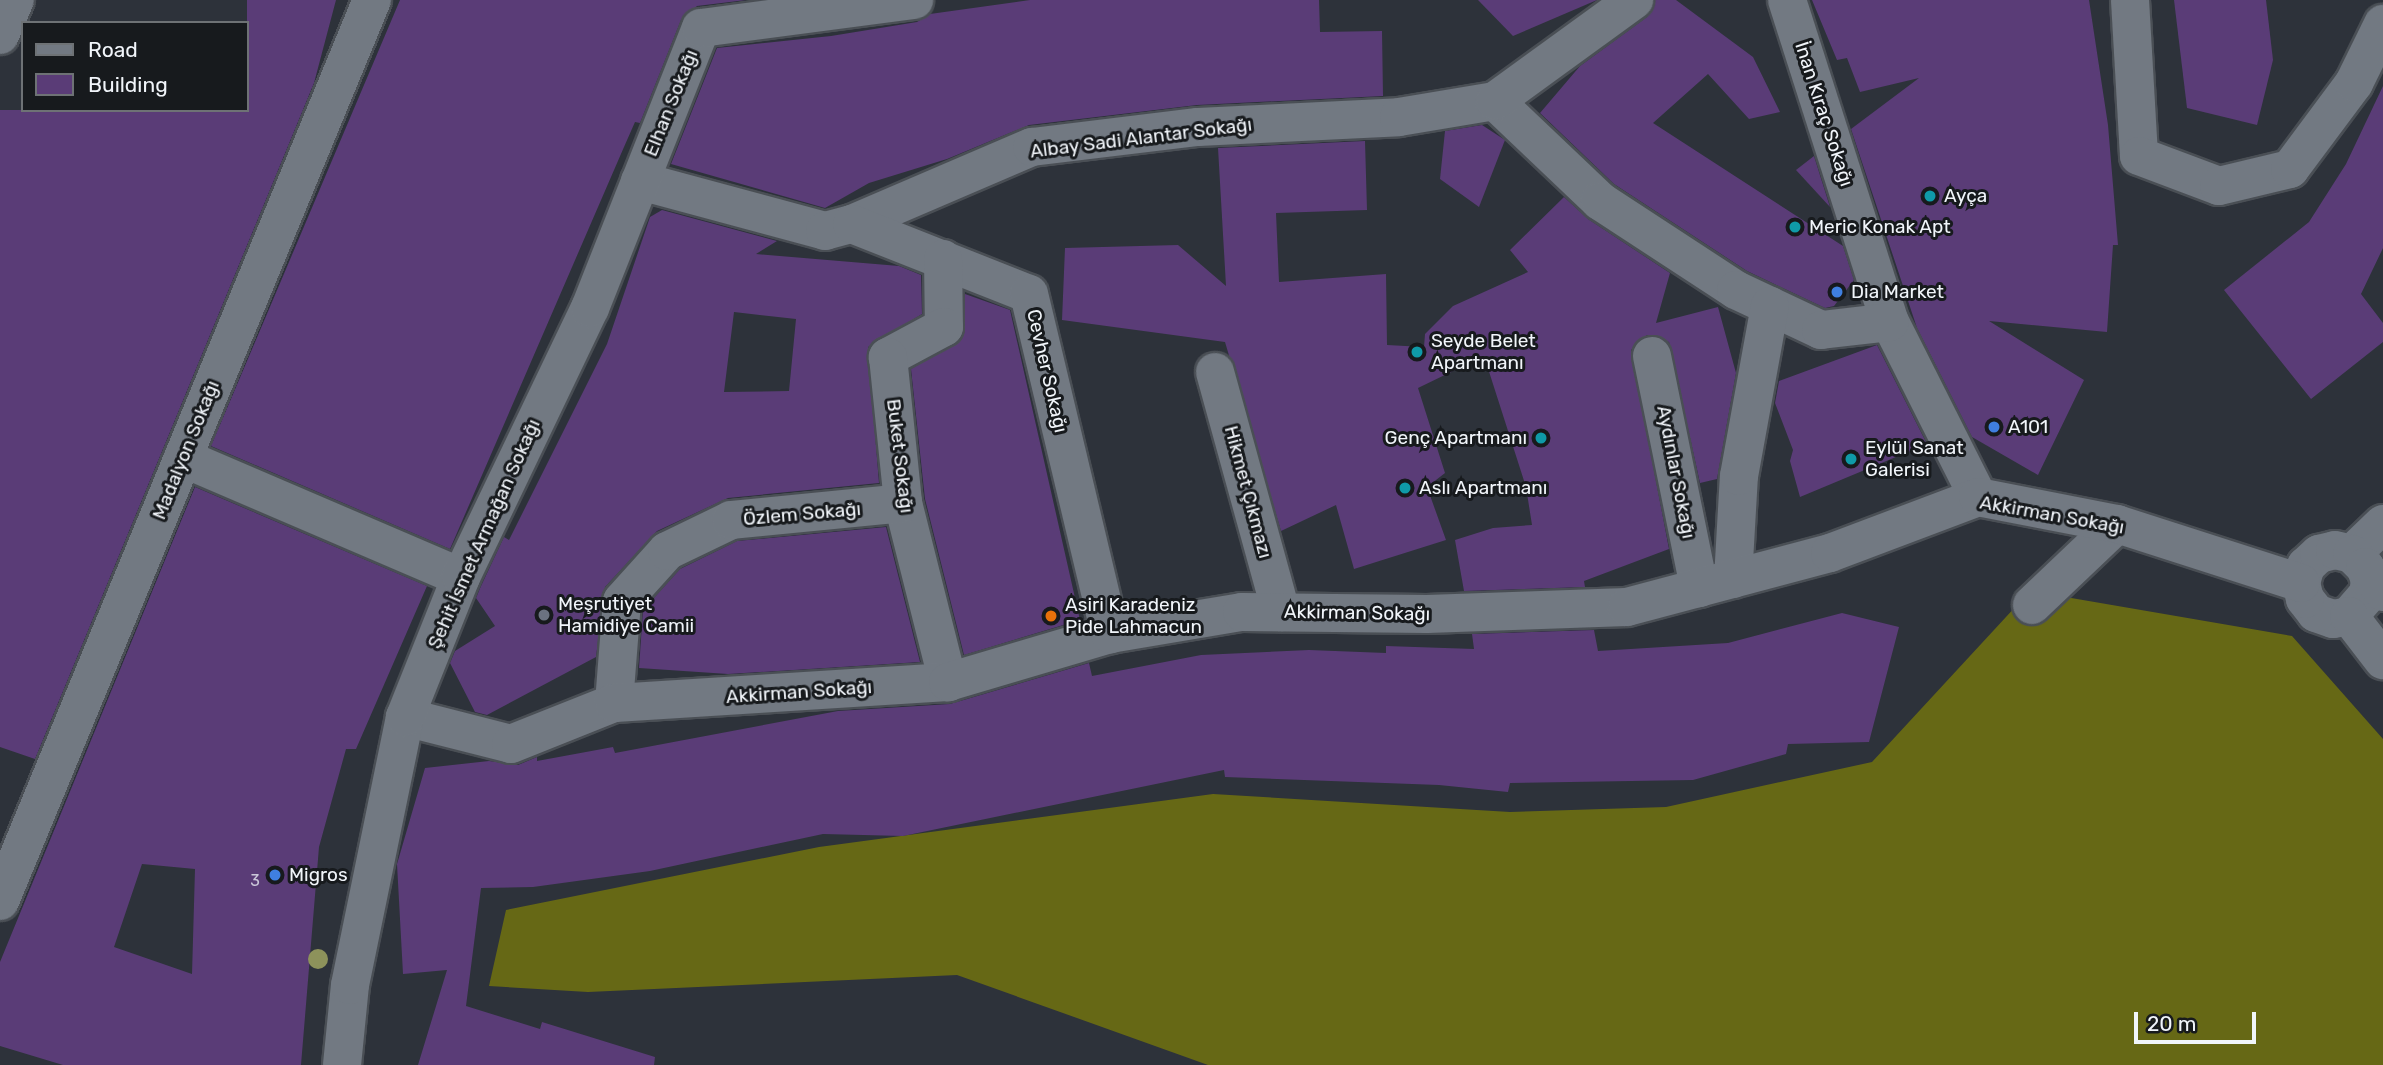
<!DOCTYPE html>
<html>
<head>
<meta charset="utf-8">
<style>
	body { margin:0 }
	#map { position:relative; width:2383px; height:1065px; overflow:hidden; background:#2d323a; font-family:Rubik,sans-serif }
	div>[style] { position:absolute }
	.forest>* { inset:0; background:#666815 }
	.building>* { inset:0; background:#5a3c77 }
	.roads { filter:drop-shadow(2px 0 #4a4f55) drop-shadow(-2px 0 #4a4f55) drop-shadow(0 2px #4a4f55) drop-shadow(0 -2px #4a4f55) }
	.minor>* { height:38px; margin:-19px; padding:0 19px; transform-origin:19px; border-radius:19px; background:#727982 }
	.trees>* { width:20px; height:20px; margin:-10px; border-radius:50%; background:#8d925b }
	.dots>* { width:19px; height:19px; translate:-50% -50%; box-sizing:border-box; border:4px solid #171a1d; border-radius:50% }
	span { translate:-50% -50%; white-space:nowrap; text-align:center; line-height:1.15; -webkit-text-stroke:6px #171a1d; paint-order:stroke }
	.number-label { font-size:16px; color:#cbc7d9 }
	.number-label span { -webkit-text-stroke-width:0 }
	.street-label { font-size:19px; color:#f1f5fa }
	.poi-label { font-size:19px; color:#f1f5fa }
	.left { translate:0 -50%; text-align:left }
	.right { translate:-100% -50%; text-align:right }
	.legend { position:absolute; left:21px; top:21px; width:228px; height:91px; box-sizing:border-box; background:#171a1d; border:2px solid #6e7275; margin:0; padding:9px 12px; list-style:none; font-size:21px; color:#f1f5fa }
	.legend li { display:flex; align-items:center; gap:14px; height:35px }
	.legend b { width:35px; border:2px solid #6e7275 }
	.scale { position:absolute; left:2134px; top:1012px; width:122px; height:32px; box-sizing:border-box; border:4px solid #f1f5fa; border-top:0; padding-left:9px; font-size:21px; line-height:24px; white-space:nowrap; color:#f1f5fa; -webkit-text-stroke:5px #171a1d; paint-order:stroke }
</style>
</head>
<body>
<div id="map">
	<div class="forest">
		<div style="clip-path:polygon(2030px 591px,2292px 636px,2383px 739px,2383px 1065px,1208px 1065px,957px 975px,588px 992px,489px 986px,506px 910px,819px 847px,1213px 794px,1510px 812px,1666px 807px,1872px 762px)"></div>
	</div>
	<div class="building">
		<div style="clip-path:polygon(247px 0,336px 0,314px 83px,35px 759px,0 747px,0 110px,247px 110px)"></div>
		<div style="clip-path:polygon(400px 0,746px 0,697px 6px,681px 20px,640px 123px,635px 122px,624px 147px,450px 549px,211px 446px)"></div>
		<div style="clip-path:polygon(1030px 0,1319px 0,1320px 32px,1382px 31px,1383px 96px,1197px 105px,1029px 125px,947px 159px,869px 183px,825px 208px,671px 164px,717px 48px,831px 36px,917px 22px,930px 14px)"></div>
		<div style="clip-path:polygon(1478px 0,1597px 0,1513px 36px)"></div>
		<div style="clip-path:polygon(1655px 0,1676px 0,1753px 57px,1780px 112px,1749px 119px,1708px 74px,1653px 123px,1843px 246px,1854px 280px,1834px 306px,1825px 308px,1747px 271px,1614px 184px,1540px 113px,1580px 66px,1647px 17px)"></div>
		<div style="clip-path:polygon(1812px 0,2089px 0,2108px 125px,2118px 245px,2113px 245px,2107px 332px,1989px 321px,2084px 380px,2038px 475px,1972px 437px,1917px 328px,1851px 129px,1919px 78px,1860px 92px,1847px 58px,1837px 60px)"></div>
		<div style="clip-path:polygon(2174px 0,2266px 0,2273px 60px,2257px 125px,2187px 108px)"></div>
		<div style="clip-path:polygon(2383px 86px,2383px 248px,2361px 294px,2383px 323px,2383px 342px,2311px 399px,2224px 290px,2309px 222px,2346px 164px)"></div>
		<div style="clip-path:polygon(1482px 125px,1505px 140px,1479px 207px,1440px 179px,1445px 131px)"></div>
		<div style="clip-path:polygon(1365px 141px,1367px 210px,1276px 213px,1279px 282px,1386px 274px,1387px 345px,1424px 347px,1425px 334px,1453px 306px,1528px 272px,1510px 250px,1564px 197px,1588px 219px,1670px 273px,1656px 323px,1718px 307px,1736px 373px,1717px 479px,1700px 483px,1669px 342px,1647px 335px,1631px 350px,1669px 549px,1584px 581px,1585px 587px,1464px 591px,1455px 540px,1493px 528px,1532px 525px,1526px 487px,1484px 356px,1418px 388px,1445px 473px,1427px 487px,1446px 540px,1354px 569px,1336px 505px,1281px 531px,1225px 342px,1062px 320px,1065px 248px,1178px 245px,1226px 286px,1218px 148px)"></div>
		<div style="clip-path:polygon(1814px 156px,1830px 207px,1796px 170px)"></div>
		<div style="clip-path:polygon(evenodd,662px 210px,777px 241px,756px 254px,899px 266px,921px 275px,922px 314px,868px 347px,879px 483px,728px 498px,657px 531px,605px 587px,596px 657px,487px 715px,475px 712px,450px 663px,455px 651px,495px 626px,476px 598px,481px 586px,504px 537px,509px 540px,607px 344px,650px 217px,662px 210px,734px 312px,796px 319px,789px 391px,724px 392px,734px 312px)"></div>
		<div style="clip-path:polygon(965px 294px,1010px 310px,1080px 620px,964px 655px,925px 499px,911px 369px,962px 339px)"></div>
		<div style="clip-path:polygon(1877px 345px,1927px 444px,1800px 497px,1790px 461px,1793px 450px,1775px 403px,1779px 381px)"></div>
		<div style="clip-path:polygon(evenodd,195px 487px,427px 586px,356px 749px,346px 749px,319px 847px,301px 1065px,63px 1065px,0 1046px,0 962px,195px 487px,142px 864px,195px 869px,192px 974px,114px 947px,142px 864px)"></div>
		<div style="clip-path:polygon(886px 527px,920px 662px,728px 674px,639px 668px,643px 610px,680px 569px,737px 541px)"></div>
		<div style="clip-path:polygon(1842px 613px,1899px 627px,1869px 742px,1788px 744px,1786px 754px,1693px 780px,1510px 783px,1508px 792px,1439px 785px,1225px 777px,1224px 770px,903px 836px,823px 834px,650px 871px,533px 887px,481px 888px,466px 1006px,540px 1029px,542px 1022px,655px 1057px,654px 1065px,418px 1065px,447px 970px,403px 974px,397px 864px,425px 768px,489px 761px,518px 765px,537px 757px,537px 761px,613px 747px,615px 753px,838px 711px,950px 704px,1089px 663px,1092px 676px,1201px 655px,1309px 650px,1386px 653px,1386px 646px,1474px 649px,1472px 634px,1594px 630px,1598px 651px,1728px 643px)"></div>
	</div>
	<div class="roads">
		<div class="minor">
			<div style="left:1787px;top:0;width:338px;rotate:72.3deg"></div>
			<div style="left:1890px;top:322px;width:196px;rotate:63.3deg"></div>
			<div style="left:2130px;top:0;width:156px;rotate:86.7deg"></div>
			<div style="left:2139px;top:156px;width:85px;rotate:20.6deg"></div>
			<div style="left:2219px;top:186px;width:73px;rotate:-13.5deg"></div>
			<div style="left:2290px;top:169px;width:107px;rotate:-53.3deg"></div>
			<div style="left:2354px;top:83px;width:66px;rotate:-63.8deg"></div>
			<div style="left:0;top:35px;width:38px;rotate:-67deg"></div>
			<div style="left:1495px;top:101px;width:145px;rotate:43.6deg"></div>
			<div style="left:1600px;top:201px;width:163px;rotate:33.2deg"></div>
			<div style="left:1736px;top:290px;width:94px;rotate:25.2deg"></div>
			<div style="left:1821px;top:330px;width:69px;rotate:-6.6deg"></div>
			<div style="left:640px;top:181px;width:192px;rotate:15.1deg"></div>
			<div style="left:825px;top:231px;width:28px;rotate:-15deg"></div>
			<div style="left:852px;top:224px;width:196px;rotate:-23.2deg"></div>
			<div style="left:1032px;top:147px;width:167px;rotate:-6.9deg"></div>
			<div style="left:1198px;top:127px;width:201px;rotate:-2.8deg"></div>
			<div style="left:1399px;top:117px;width:97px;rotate:-9.5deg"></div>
			<div style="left:1495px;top:101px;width:172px;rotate:-36deg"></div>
			<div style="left:852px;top:224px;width:190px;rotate:21.6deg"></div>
			<div style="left:1029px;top:294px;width:350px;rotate:76.6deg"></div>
			<div style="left:943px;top:259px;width:68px;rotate:89.2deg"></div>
			<div style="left:944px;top:327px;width:64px;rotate:151.8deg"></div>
			<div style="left:888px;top:357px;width:147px;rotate:84.1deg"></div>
			<div style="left:903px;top:503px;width:185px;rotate:75.9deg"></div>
			<div style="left:1652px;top:356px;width:237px;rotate:78.5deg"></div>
			<div style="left:1215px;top:372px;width:249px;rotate:74.6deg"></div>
			<div style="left:183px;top:458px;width:302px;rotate:23.2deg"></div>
			<div style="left:2352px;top:554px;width:43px;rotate:-44.1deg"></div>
			<div style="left:2365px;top:567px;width:14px;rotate:69deg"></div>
			<div style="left:2370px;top:580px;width:14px;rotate:98deg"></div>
			<div style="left:2368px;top:594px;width:29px;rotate:131deg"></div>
			<div style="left:2349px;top:616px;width:16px;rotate:169deg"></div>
			<div style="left:2333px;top:619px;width:18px;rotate:-161deg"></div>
			<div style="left:2316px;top:613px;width:18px;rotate:-128deg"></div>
			<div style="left:2305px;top:599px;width:16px;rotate:-104deg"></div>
			<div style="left:2301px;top:583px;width:18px;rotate:-74deg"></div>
			<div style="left:2306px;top:566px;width:18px;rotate:-43deg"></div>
			<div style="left:2319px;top:554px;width:16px;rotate:-14deg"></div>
			<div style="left:2335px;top:550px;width:17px;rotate:13deg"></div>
			<div style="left:2352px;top:554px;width:18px;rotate:45deg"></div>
			<div style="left:2365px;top:567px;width:31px;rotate:54deg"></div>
			<div style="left:1733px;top:579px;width:103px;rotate:-86.7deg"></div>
			<div style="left:1739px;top:476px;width:173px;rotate:-79.7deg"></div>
			<div style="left:2032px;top:605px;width:117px;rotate:-43.6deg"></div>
			<div style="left:2349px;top:616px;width:56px;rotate:52.3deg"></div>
			<div style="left:614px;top:703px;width:102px;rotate:-85.5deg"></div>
			<div style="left:622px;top:601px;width:67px;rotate:-48deg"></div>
			<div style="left:667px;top:551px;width:71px;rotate:-25.8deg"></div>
			<div style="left:731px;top:520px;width:173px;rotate:-5.6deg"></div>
			<div style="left:405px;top:717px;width:109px;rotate:14.3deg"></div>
			<div style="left:511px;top:744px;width:111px;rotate:-21.7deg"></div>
			<div style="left:614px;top:703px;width:335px;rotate:-3.6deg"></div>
			<div style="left:948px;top:682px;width:169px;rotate:-16.5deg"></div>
			<div style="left:1110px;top:634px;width:134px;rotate:-9.5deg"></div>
			<div style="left:1242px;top:612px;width:185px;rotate:0.6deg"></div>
			<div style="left:1427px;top:614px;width:200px;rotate:-2deg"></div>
			<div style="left:1627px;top:607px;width:210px;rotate:-14.9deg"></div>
			<div style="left:1830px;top:553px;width:158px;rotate:-20.7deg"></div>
			<div style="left:1978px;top:497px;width:142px;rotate:11deg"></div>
			<div style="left:2117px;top:524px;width:193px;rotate:17.8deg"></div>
			<div style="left:0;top:901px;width:975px;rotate:-67.57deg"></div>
			<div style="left:342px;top:1065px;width:80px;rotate:-84.3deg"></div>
			<div style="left:350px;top:985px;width:274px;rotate:-78.4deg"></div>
			<div style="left:405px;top:717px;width:151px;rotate:-68.2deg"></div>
			<div style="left:461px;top:577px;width:298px;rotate:-64.4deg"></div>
			<div style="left:590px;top:308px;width:301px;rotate:-68.4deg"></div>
			<div style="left:701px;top:28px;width:215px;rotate:-7.5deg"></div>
		</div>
	</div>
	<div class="trees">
		<div style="left:318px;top:959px"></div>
	</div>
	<div class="dots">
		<div style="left:1930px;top:196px;background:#0f9aa8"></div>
		<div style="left:1795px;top:227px;background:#0f9aa8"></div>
		<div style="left:1837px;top:292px;background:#3f7fe0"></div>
		<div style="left:1417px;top:352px;background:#0f9aa8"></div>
		<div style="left:1994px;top:427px;background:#3f7fe0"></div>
		<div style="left:1541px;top:438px;background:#0f9aa8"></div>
		<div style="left:1851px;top:459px;background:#0f9aa8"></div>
		<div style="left:1405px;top:488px;background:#0f9aa8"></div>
		<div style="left:544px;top:615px;background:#6b7280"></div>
		<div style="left:1051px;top:616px;background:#e8710a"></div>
		<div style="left:275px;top:875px;background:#3f7fe0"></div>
	</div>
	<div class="number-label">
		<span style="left:255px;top:881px">3</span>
	</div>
	<div class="street-label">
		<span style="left:671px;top:103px;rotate:-68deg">Elhan Sokağı</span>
		<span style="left:1824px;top:114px;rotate:72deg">İnan Kıraç Sokağı</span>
		<span style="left:1141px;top:138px;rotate:-7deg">Albay Sadi Alantar Sokağı</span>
		<span style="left:1047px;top:371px;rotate:77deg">Cevher Sokağı</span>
		<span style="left:186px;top:450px;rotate:-68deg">Madalyon Sokağı</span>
		<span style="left:900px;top:456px;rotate:83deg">Buket Sokağı</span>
		<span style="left:1676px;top:472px;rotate:79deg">Aydınlar Sokağı</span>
		<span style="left:1248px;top:492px;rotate:75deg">Hikmet Çıkmazı</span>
		<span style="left:802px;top:514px;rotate:-5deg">Özlem Sokağı</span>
		<span style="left:2052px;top:515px;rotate:10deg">Akkirman Sokağı</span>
		<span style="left:484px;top:534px;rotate:-66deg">Şehit İsmet Armağan Sokağı</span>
		<span style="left:1357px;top:613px;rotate:1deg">Akkirman Sokağı</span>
		<span style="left:799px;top:692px;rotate:-4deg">Akkirman Sokağı</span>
	</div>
	<div class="poi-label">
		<span class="left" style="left:1944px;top:196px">Ayça</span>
		<span class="left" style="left:1809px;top:227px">Meric Konak Apt</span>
		<span class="left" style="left:1851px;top:292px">Dia Market</span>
		<span class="left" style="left:1431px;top:352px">Seyde Belet<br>Apartmanı</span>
		<span class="left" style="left:2008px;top:427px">A101</span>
		<span class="right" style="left:1527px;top:438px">Genç Apartmanı</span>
		<span class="left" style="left:1865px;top:459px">Eylül Sanat<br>Galerisi</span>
		<span class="left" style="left:1419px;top:488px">Aslı Apartmanı</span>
		<span class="left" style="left:558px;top:615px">Meşrutiyet<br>Hamidiye Camii</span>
		<span class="left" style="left:1065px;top:616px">Asiri Karadeniz<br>Pide Lahmacun</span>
		<span class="left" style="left:289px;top:875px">Migros</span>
	</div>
	<ul class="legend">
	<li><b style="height:9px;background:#727982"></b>Road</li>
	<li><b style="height:19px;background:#5a3c77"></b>Building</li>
	</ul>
	<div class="scale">20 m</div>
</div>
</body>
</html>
